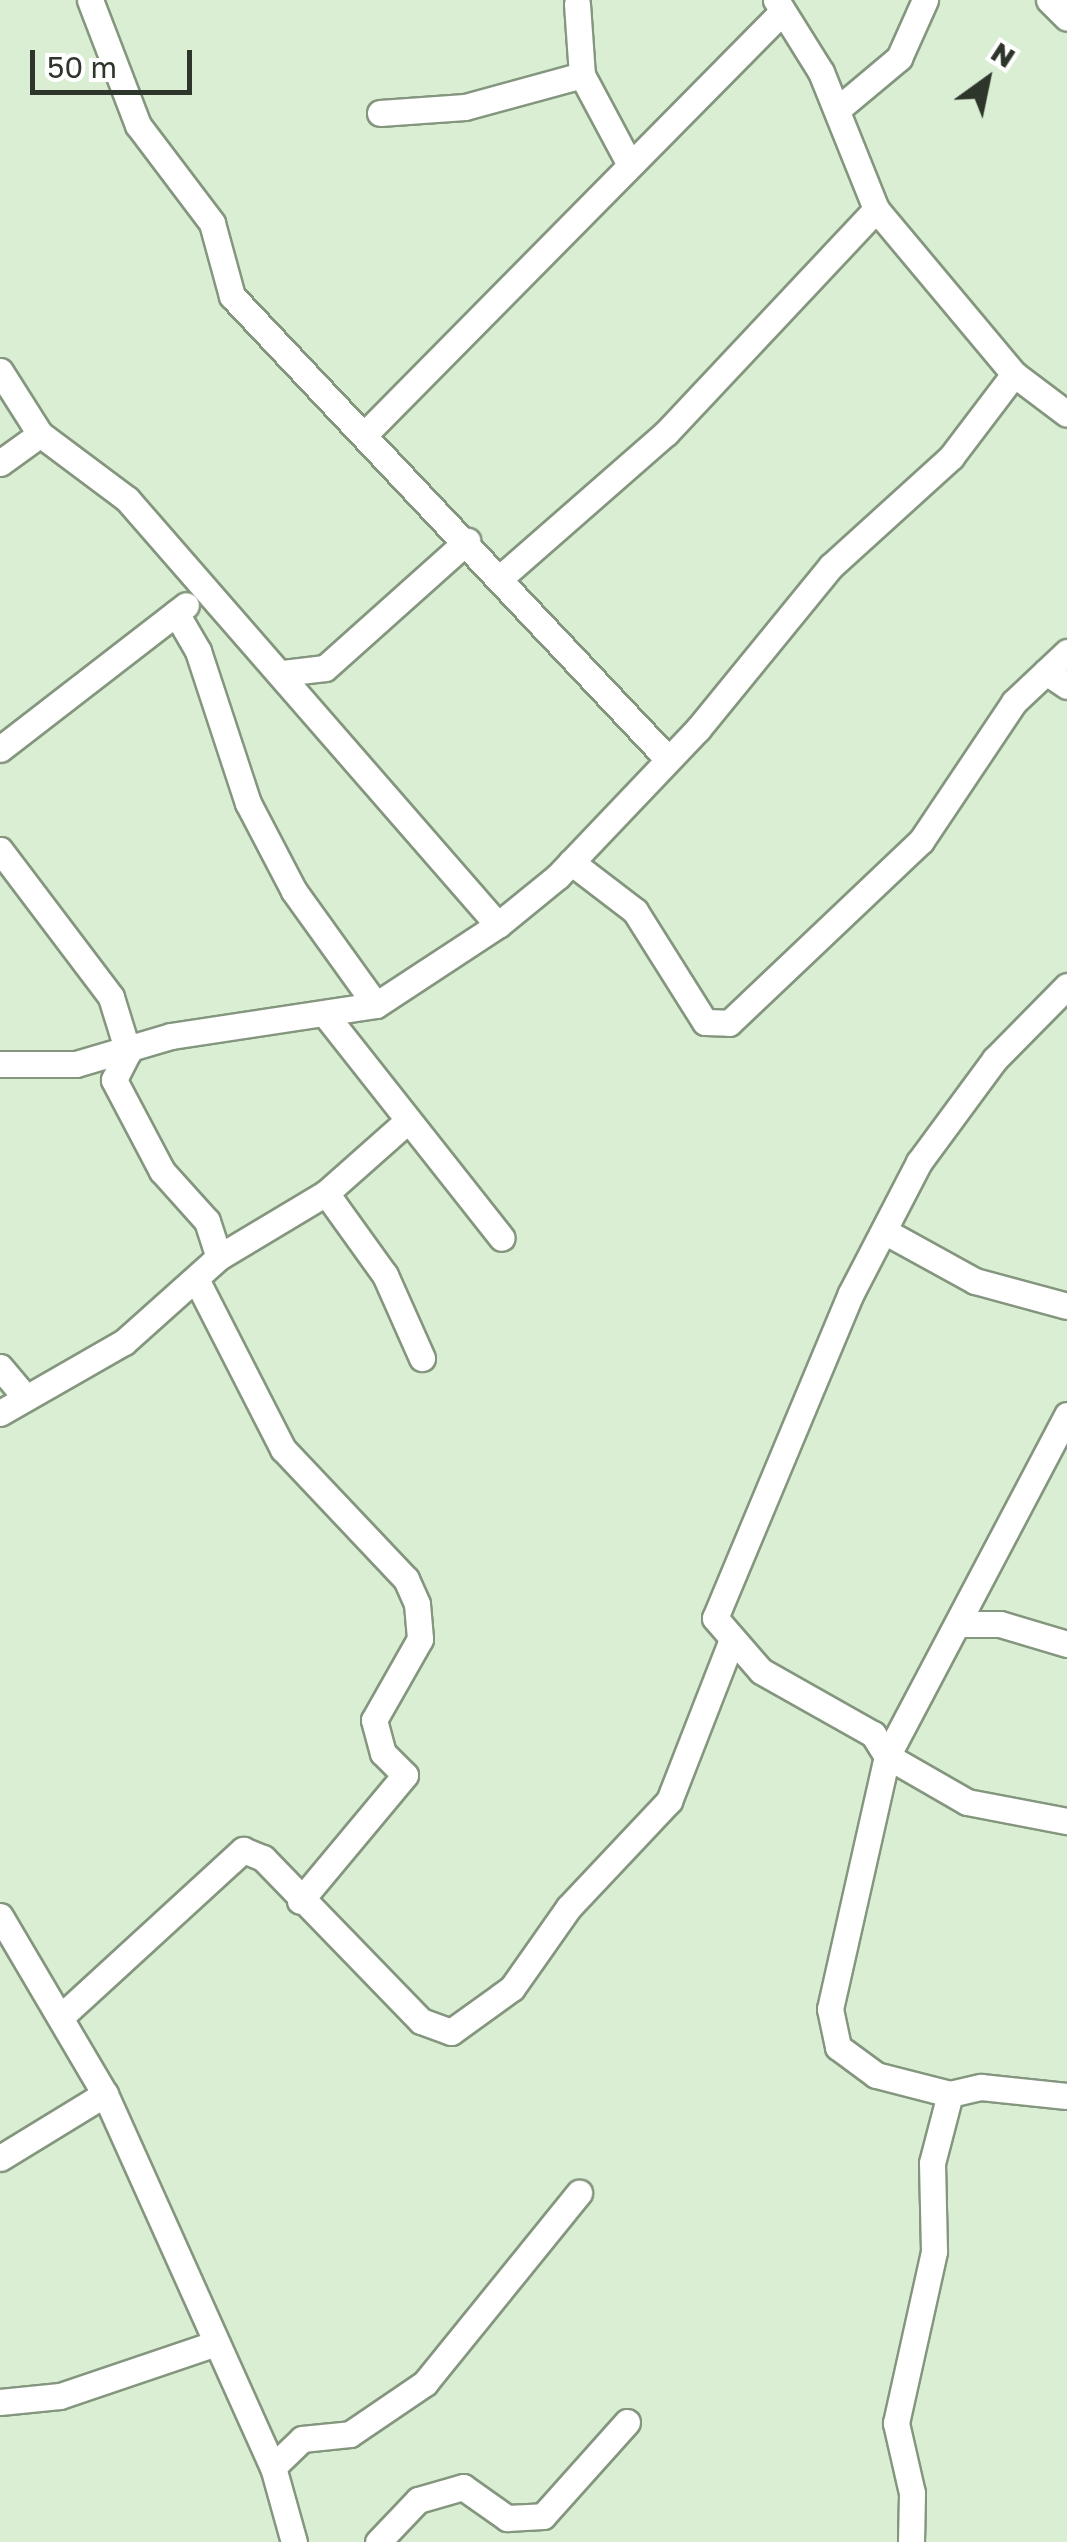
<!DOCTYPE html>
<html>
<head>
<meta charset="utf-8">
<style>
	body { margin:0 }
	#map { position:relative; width:1067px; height:2542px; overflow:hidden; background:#daeed4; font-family:"Golos Text",sans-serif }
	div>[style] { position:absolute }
	.roads { filter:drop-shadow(2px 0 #84967e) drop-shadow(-2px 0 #84967e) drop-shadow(0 2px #84967e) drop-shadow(0 -2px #84967e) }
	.street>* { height:25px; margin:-12.5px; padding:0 12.5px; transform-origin:12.5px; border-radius:12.5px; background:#fff }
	span { translate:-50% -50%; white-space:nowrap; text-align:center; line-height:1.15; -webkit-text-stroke:10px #fff; paint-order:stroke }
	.north { position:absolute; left:937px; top:30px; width:100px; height:100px; -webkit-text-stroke:8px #fff; paint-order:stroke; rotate:33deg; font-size:28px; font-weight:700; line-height:40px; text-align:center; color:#2e362c }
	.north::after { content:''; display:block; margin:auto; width:35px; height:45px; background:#2e362c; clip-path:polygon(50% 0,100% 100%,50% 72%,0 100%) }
	.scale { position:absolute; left:30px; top:50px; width:162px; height:45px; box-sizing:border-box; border:5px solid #2e362c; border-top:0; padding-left:12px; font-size:30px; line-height:35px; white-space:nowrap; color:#2e362c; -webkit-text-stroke:8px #fff; paint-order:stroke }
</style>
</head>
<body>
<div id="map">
	<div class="roads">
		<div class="street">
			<div style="left:90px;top:0;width:134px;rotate:69deg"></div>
			<div style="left:138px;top:125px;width:123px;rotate:52.9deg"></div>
			<div style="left:212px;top:223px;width:76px;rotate:74.7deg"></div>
			<div style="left:232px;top:296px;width:633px;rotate:46.73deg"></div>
			<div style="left:776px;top:0;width:85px;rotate:58deg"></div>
			<div style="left:821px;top:72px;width:148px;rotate:68.1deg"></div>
			<div style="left:876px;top:209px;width:215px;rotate:50.1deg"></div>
			<div style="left:1014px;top:374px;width:66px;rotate:37deg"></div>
			<div style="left:1049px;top:0;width:25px;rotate:45deg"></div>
			<div style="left:577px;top:4px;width:71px;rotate:86deg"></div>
			<div style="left:582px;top:75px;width:102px;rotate:61.9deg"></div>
			<div style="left:838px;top:109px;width:80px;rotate:-39.9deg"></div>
			<div style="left:899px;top:58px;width:64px;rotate:-65.9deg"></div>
			<div style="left:380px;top:113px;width:85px;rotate:-4deg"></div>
			<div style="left:465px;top:107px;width:121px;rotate:-15.3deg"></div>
			<div style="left:0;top:371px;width:75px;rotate:57.6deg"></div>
			<div style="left:40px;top:434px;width:109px;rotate:36.8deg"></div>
			<div style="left:127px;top:499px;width:565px;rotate:48.95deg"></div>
			<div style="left:367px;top:432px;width:590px;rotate:-45.34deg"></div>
			<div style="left:0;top:463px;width:49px;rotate:-35.9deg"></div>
			<div style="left:499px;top:579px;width:222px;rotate:-41.2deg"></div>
			<div style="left:666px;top:433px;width:307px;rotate:-46.8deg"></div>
			<div style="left:176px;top:613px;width:44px;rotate:59.9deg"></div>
			<div style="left:198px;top:651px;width:160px;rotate:71.8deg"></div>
			<div style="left:248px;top:803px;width:99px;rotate:62.4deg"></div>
			<div style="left:294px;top:891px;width:140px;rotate:54.3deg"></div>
			<div style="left:1046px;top:672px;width:25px;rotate:34deg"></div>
			<div style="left:283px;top:673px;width:42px;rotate:-6.8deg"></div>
			<div style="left:325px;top:668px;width:191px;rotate:-41.8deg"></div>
			<div style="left:0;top:749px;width:235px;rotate:-37.7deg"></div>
			<div style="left:0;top:850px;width:184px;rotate:52.9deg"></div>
			<div style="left:111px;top:997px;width:58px;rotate:72.8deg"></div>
			<div style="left:128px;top:1052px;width:31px;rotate:117deg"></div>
			<div style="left:114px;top:1080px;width:103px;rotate:62.2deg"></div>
			<div style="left:162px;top:1171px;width:67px;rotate:48deg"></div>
			<div style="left:207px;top:1221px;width:38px;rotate:72deg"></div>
			<div style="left:571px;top:862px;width:81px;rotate:37.4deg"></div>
			<div style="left:635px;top:911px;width:131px;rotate:57.8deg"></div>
			<div style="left:705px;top:1022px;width:24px;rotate:2deg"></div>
			<div style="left:729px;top:1023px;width:265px;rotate:-43.5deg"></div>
			<div style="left:921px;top:841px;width:167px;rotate:-56.2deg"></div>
			<div style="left:1014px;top:702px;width:73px;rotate:-43.3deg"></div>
			<div style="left:1067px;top:986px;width:103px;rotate:134.6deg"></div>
			<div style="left:995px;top:1059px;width:128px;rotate:126.4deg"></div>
			<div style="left:919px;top:1162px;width:148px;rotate:117.4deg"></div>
			<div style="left:851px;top:1293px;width:352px;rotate:112.7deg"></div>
			<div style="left:715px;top:1618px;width:70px;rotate:49deg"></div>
			<div style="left:761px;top:1671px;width:129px;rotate:29.4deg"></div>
			<div style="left:873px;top:1734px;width:26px;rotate:58deg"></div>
			<div style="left:887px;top:1756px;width:92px;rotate:29.9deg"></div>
			<div style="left:967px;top:1802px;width:102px;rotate:10.8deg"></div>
			<div style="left:328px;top:1018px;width:280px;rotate:51.7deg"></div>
			<div style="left:0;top:1064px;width:76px"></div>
			<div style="left:76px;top:1064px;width:99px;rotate:-16.4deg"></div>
			<div style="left:171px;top:1036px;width:207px;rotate:-8.6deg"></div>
			<div style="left:376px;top:1005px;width:146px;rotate:-33.3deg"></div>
			<div style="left:498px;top:925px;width:77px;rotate:-39.2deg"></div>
			<div style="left:558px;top:876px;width:203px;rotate:-46.4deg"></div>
			<div style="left:698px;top:729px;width:210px;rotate:-50.8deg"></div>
			<div style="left:831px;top:566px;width:162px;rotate:-42.2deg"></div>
			<div style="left:951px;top:457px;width:104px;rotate:-52.8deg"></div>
			<div style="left:326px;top:1193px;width:101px;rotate:54.3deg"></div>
			<div style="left:385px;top:1275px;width:91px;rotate:66deg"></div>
			<div style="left:884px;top:1231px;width:104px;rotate:28.8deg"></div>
			<div style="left:975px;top:1281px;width:95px;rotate:15.2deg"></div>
			<div style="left:197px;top:1281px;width:189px;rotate:62.9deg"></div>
			<div style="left:283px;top:1449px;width:179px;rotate:46.6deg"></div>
			<div style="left:406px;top:1579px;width:27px;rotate:66deg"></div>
			<div style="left:417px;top:1604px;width:35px;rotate:85deg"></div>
			<div style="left:420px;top:1639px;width:93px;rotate:119.6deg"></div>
			<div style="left:374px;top:1720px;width:34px;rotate:75deg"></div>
			<div style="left:383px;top:1753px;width:31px;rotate:45deg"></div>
			<div style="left:405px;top:1775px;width:164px;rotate:129.8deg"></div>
			<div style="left:0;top:1367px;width:38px;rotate:50deg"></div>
			<div style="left:0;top:1413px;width:143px;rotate:-29.8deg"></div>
			<div style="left:124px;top:1342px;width:127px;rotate:-41.8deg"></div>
			<div style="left:219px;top:1257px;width:125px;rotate:-30.9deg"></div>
			<div style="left:326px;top:1193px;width:106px;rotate:-41.5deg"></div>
			<div style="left:1067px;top:1415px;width:386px;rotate:117.8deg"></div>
			<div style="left:887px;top:1756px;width:259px;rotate:102.7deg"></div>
			<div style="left:830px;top:2009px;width:39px;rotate:78deg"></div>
			<div style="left:838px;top:2047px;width:47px;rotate:36.4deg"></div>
			<div style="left:876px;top:2075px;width:76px;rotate:14.4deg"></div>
			<div style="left:950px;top:2094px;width:32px;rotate:-13deg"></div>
			<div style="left:981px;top:2087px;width:86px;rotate:6deg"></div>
			<div style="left:962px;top:1624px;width:38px"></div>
			<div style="left:1000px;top:1624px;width:70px;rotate:16.6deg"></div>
			<div style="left:0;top:1916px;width:207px;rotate:59.5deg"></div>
			<div style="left:105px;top:2094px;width:409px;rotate:65.8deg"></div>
			<div style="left:273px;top:2467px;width:78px;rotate:74.4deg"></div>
			<div style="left:64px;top:2014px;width:243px;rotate:-42.5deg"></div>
			<div style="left:243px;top:1850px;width:22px;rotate:22deg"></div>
			<div style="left:263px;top:1858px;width:227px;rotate:45.9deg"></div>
			<div style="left:421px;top:2021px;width:32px;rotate:20deg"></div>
			<div style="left:451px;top:2032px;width:75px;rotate:-35.8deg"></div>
			<div style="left:512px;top:1988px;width:99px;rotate:-54.9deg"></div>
			<div style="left:569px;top:1907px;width:146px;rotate:-46.7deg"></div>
			<div style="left:669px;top:1801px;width:171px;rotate:-68.7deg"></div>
			<div style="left:0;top:2158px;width:123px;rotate:-31.4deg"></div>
			<div style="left:0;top:2402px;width:60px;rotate:-5.7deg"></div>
			<div style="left:60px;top:2396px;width:159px;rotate:-18.7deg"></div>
			<div style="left:273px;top:2467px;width:40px;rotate:-44deg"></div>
			<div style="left:302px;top:2439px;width:48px;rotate:-5.9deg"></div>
			<div style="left:350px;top:2434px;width:91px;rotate:-34.2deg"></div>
			<div style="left:425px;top:2383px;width:245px;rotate:-51deg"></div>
			<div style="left:378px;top:2542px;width:58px;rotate:-46.4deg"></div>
			<div style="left:418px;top:2500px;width:47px;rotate:-16.1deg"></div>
			<div style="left:463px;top:2487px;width:54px;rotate:35.2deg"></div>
			<div style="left:507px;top:2518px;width:36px;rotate:-3deg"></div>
			<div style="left:543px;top:2516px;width:126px;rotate:-48.2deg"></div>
			<div style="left:911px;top:2542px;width:49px;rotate:-88.8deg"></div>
			<div style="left:912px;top:2493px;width:72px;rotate:-102.9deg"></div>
			<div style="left:896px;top:2423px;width:176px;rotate:-77.5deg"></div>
			<div style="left:934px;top:2251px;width:88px;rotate:-91.3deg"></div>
			<div style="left:932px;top:2163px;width:71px;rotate:-75.4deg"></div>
		</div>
	</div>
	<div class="north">N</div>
	<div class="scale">50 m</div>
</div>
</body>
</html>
